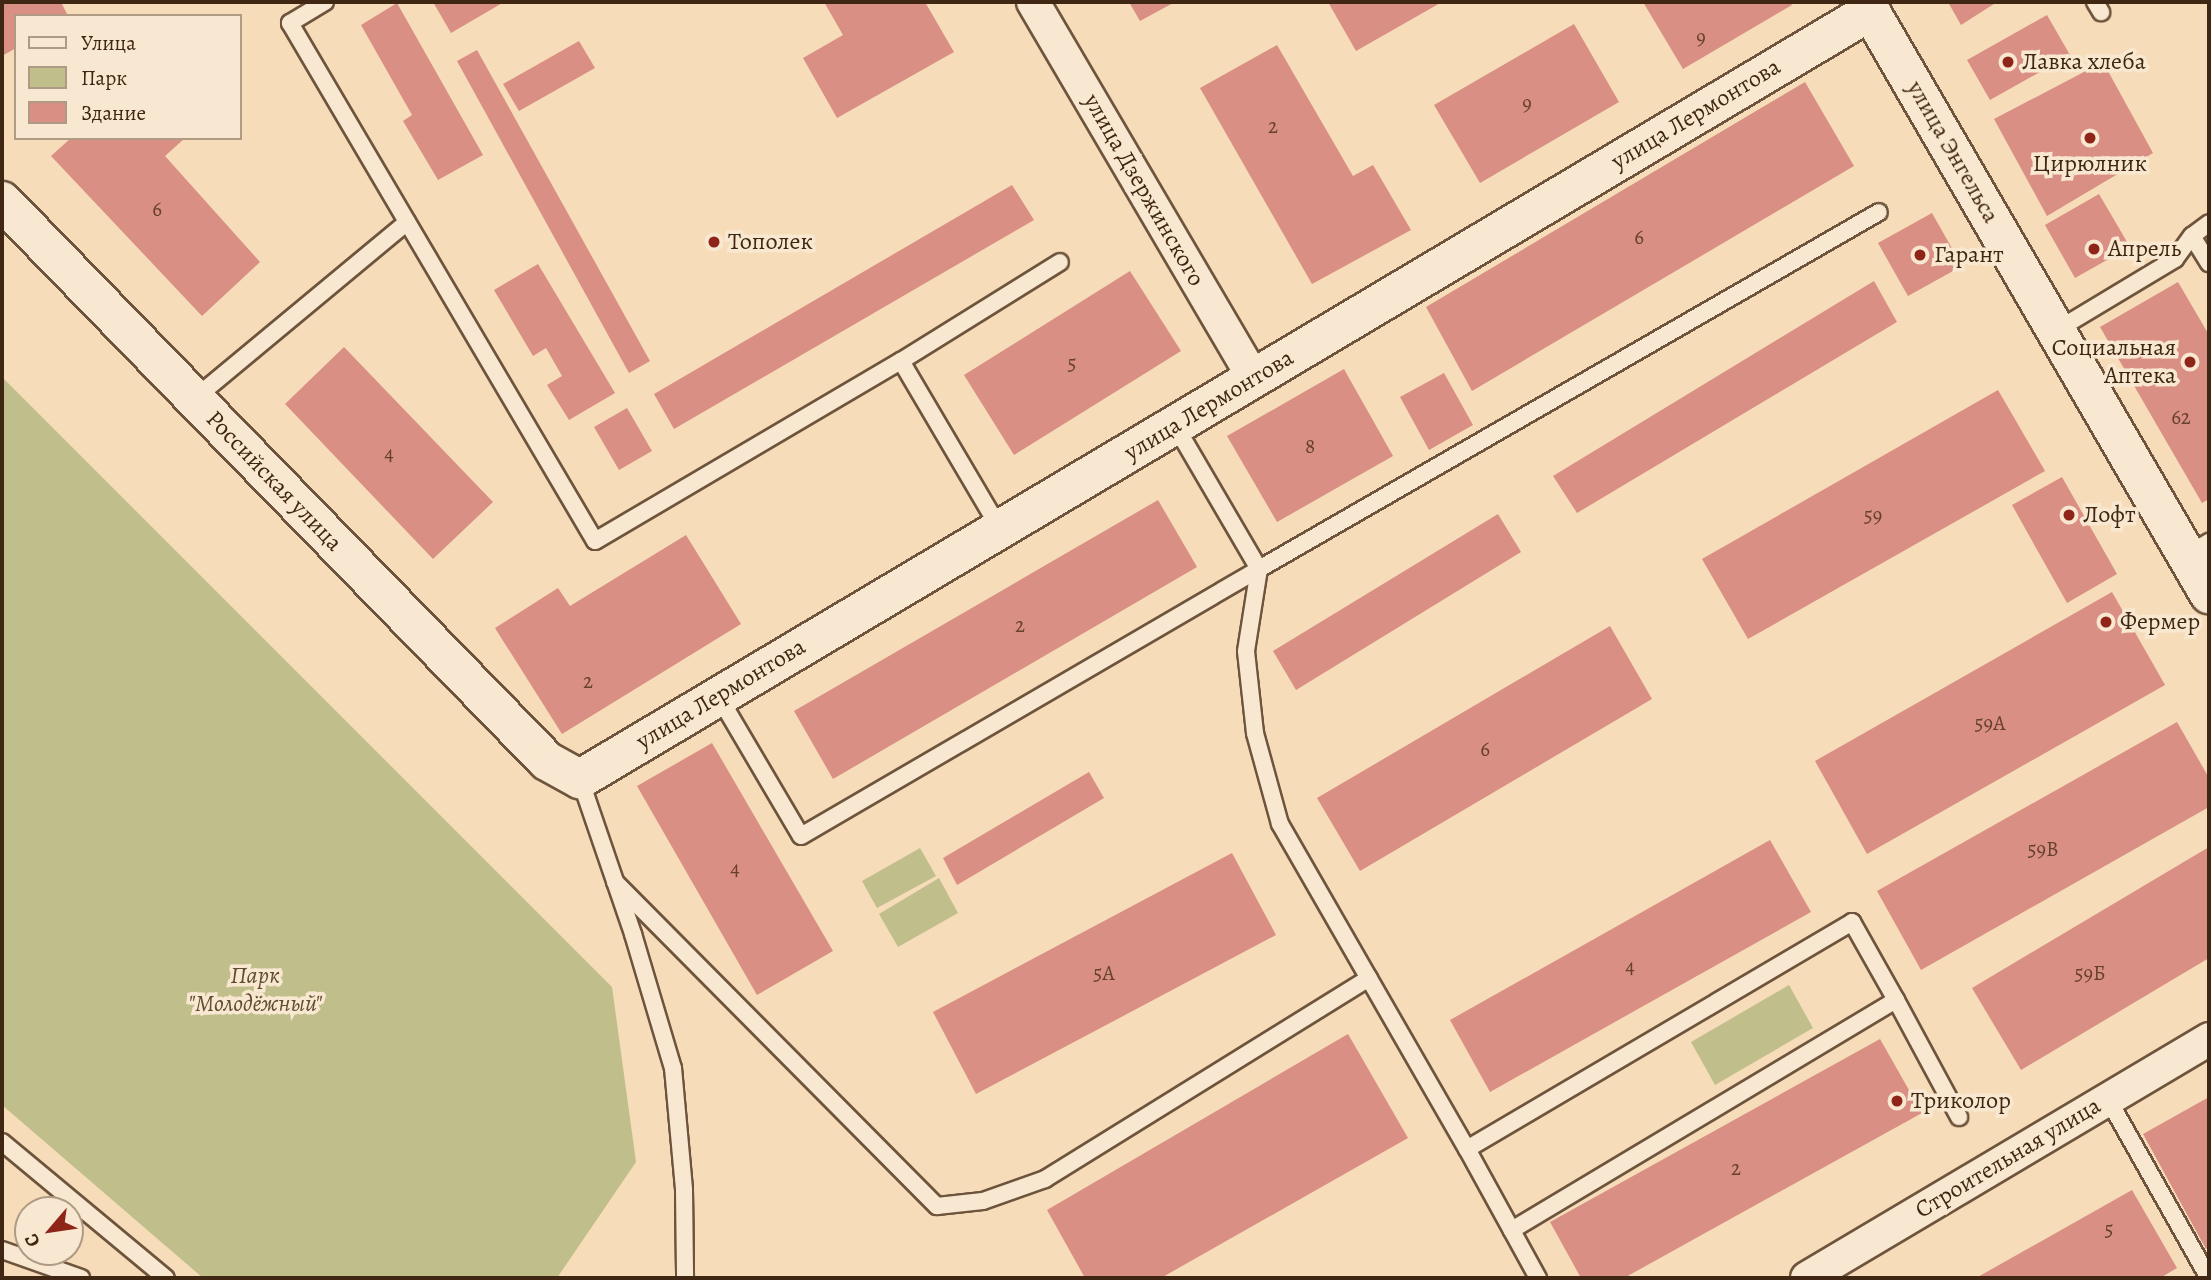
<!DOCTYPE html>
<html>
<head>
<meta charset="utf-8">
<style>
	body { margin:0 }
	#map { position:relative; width:2211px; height:1280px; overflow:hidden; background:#f6dcb8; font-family:Alegreya,serif }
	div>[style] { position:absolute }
	.green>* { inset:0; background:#c0bf8c }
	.building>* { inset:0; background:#d98f83 }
	.roads { filter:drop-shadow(2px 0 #6e543c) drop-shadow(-2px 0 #6e543c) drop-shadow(0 2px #6e543c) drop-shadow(0 -2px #6e543c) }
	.lane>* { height:16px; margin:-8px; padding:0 8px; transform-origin:8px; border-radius:8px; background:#f9e8d1 }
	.street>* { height:32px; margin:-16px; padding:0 16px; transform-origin:16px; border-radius:16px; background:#f9e8d1 }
	.secondary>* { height:38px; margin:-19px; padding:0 19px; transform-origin:19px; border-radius:19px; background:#f9e8d1 }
	.dots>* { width:19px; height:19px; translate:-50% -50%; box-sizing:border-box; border:4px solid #f9e8d1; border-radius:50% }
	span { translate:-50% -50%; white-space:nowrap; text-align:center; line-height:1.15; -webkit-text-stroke:7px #f9e8d1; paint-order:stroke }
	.number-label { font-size:21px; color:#66412f }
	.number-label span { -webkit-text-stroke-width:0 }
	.poi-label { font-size:24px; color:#402713 }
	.left { translate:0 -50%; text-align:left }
	.right { translate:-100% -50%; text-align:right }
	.street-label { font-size:24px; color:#402713 }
	.park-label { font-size:24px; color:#604d31; font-style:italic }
	.frame { position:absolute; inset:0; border:4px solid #402713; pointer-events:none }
	.legend { position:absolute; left:14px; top:14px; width:228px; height:126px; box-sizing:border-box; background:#f9e8d1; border:2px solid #af9b85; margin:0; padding:9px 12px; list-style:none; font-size:21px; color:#402713 }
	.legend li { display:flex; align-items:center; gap:14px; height:35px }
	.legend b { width:35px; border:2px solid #af9b85 }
	.north { position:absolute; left:14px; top:1196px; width:70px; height:70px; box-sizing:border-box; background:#f9e8d1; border:2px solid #af9b85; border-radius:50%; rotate:241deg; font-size:19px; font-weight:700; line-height:28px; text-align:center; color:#402713 }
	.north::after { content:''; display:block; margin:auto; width:24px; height:32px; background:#8f2418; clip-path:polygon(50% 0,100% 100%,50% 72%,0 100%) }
</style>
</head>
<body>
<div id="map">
	<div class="green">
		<div style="clip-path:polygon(2px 377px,612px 987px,636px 1162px,557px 1278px,203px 1278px,2px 1105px)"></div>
		<div style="clip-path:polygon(920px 848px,936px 876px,877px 908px,862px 881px)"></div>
		<div style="clip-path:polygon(939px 878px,958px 913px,898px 947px,879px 914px)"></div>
		<div style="clip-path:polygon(1789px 985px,1813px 1028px,1715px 1085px,1691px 1042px)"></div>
	</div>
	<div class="building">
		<div style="clip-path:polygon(2px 2px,61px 2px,68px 16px,16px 16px,16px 48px,2px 56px)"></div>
		<div style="clip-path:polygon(433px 2px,504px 2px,451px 33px)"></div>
		<div style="clip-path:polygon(824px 2px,925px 2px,954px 52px,837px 118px,803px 58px,843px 35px)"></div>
		<div style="clip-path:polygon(1129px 2px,1175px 2px,1140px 21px)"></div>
		<div style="clip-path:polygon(1328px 2px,1442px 2px,1356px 51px)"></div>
		<div style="clip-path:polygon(1643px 2px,1790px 2px,1792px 5px,1683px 69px)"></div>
		<div style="clip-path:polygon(1948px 2px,1997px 2px,1961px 25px)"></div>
		<div style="clip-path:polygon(397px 3px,483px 155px,438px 180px,403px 121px,412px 115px,361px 25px)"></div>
		<div style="clip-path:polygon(2047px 15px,2070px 55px,1990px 100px,1967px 60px)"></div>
		<div style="clip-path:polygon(1574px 24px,1619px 102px,1480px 183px,1434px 105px)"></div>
		<div style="clip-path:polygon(579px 41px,595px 68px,519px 111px,503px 84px)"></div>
		<div style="clip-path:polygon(1277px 45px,1353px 176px,1373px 165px,1411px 230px,1312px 284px,1200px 88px)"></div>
		<div style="clip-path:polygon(477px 50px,650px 361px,629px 373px,457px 61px)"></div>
		<div style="clip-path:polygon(2103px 62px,2153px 153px,2047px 216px,1994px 119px)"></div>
		<div style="clip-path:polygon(1805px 82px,1854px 166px,1472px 391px,1426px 307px)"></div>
		<div style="clip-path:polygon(71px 138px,185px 138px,165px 156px,260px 262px,202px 316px,51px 156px)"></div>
		<div style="clip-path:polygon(1012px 185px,1034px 220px,674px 429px,654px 394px)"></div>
		<div style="clip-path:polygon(2099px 194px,2130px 247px,2075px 278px,2045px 225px)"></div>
		<div style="clip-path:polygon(1932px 213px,1962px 266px,1908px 296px,1878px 243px)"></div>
		<div style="clip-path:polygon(538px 264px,615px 393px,569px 420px,547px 385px,562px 376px,546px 348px,533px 356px,494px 290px)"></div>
		<div style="clip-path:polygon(1130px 271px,1181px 351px,1014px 455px,964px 375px)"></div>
		<div style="clip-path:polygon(1874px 281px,1897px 322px,1577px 513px,1553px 476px)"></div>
		<div style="clip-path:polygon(2178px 282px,2209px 335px,2209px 499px,2202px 503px,2100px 327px)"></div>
		<div style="clip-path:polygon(344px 347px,493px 502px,433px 559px,285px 404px)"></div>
		<div style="clip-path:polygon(1344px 369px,1393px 456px,1277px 522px,1227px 436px)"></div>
		<div style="clip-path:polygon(1444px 373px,1473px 425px,1429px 450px,1400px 397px)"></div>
		<div style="clip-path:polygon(1998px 390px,2045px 471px,1748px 639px,1702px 559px)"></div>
		<div style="clip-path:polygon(627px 408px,652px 451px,619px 470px,594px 427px)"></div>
		<div style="clip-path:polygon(2062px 477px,2117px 574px,2067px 603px,2012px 505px)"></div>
		<div style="clip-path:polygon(1158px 500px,1197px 567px,833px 779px,794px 711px)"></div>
		<div style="clip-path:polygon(1498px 514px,1521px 552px,1296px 690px,1273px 651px)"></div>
		<div style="clip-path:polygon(686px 535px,741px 624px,562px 734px,495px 628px,558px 588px,570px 606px)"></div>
		<div style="clip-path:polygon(2112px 592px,2165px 685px,1867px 854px,1815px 761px)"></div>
		<div style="clip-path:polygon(1610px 626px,1652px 699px,1360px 871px,1317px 798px)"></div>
		<div style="clip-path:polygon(2177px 722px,2209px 778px,2209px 807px,1921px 970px,1877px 891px)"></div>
		<div style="clip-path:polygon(712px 743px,833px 951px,757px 995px,637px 786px)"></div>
		<div style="clip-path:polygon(1089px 772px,1104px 798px,957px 885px,943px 858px)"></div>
		<div style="clip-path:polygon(1770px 840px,1811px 912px,1490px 1092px,1450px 1020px)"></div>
		<div style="clip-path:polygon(2209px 847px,2209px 958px,2021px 1070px,1972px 988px)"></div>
		<div style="clip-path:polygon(1232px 853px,1276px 935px,976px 1094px,933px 1012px)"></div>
		<div style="clip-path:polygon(1348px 1034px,1408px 1138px,1161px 1278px,1085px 1278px,1047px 1210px)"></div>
		<div style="clip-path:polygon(1880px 1039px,1922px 1113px,1624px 1278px,1581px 1278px,1550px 1222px)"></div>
		<div style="clip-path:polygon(2209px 1097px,2209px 1247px,2206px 1249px,2143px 1134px)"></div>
		<div style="clip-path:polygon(2132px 1190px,2177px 1268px,2160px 1278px,1976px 1278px)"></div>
	</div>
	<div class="roads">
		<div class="lane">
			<div style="left:325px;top:2px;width:41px;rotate:149deg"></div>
			<div style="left:290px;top:23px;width:601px;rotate:59.51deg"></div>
			<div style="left:595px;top:541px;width:355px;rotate:-30.5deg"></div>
			<div style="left:2095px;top:2px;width:12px;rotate:59deg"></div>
			<div style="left:2192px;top:236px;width:32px;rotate:58deg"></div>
			<div style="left:2057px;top:330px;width:138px;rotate:-31deg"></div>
			<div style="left:2175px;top:259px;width:29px;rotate:-54deg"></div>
			<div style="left:2192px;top:236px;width:21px;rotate:-37deg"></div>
			<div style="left:194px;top:399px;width:277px;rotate:-39.7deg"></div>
			<div style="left:1000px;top:529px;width:195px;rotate:-120.5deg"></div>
			<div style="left:901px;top:361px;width:187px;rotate:-31.9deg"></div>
			<div style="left:2187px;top:555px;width:26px;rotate:-31deg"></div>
			<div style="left:719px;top:697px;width:161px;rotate:59.5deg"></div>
			<div style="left:801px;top:836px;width:530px;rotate:-30.24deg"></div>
			<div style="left:1259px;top:569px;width:167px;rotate:-120.3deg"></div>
			<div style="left:580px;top:779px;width:164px;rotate:71.1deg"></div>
			<div style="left:633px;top:934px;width:140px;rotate:73.4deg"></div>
			<div style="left:673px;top:1068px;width:122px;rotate:84.8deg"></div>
			<div style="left:684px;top:1190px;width:88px;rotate:89.3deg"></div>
			<div style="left:615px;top:882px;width:457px;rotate:45.2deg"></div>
			<div style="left:937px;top:1206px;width:46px;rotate:-6.2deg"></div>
			<div style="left:983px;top:1201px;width:66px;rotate:-19.5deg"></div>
			<div style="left:1045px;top:1179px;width:381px;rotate:-31.8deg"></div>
			<div style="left:1896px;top:1000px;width:133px;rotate:61.7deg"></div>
			<div style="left:2108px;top:1099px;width:206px;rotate:60.6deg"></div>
			<div style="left:2px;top:1142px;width:213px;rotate:39.7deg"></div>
			<div style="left:1467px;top:1149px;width:447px;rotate:-30.5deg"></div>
			<div style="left:1852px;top:922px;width:90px;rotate:60.6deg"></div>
			<div style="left:1896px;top:1000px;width:448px;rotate:149.1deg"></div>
			<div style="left:2px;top:1250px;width:84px;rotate:19.5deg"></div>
			<div style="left:1538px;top:1278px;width:147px;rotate:-118.8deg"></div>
			<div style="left:1467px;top:1149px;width:375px;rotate:-119.9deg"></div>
			<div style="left:1280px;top:824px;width:94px;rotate:-105.4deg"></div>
			<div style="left:1255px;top:733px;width:82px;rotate:-96.3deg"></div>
			<div style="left:1246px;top:651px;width:83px;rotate:-81deg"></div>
			<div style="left:1259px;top:569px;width:715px;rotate:-29.93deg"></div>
		</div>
		<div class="street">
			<div style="left:1033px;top:2px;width:437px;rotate:59.6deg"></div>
			<div style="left:1807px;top:1278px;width:468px;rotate:-30.7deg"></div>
		</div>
		<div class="secondary">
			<div style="left:1865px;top:2px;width:685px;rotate:59.84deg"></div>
			<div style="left:2px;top:201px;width:781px;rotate:45.78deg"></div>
			<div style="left:547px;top:761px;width:38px;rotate:29deg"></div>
			<div style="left:580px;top:779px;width:1502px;rotate:-30.75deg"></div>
		</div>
	</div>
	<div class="dots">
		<div style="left:2008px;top:62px;background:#8f2418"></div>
		<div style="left:2090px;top:138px;background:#8f2418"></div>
		<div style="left:714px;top:242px;background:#8f2418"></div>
		<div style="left:2094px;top:249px;background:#8f2418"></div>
		<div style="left:1920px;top:255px;background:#8f2418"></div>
		<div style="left:2190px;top:362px;background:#8f2418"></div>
		<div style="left:2069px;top:515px;background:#8f2418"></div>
		<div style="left:2106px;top:622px;background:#8f2418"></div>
		<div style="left:1897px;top:1101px;background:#8f2418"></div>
	</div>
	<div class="number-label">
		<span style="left:1701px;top:37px">9</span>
		<span style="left:1527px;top:103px">9</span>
		<span style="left:1273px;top:126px">2</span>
		<span style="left:157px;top:209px">6</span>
		<span style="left:1639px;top:237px">6</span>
		<span style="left:1072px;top:363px">5</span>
		<span style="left:2181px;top:417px">62</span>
		<span style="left:1310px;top:446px">8</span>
		<span style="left:389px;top:453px">4</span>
		<span style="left:1873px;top:515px">59</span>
		<span style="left:1020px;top:625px">2</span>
		<span style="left:588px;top:681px">2</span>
		<span style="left:1990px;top:723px">59А</span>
		<span style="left:1485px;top:749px">6</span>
		<span style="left:2043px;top:849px">59В</span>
		<span style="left:735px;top:868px">4</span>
		<span style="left:1630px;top:966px">4</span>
		<span style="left:1104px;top:973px">5А</span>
		<span style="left:2090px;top:973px">59Б</span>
		<span style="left:1736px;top:1168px">2</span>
		<span style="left:2109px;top:1229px">5</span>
	</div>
	<div class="poi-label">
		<span class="left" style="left:2022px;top:62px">Лавка хлеба</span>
		<span style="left:2090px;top:164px">Цирюлник</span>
		<span class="left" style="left:728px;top:242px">Тополек</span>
		<span class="left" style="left:2108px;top:249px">Апрель</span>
		<span class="left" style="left:1934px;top:255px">Гарант</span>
		<span class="right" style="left:2176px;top:362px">Социальная<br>Аптека</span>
		<span class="left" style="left:2083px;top:515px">Лофт</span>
		<span class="left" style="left:2120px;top:622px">Фермер</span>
		<span class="left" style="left:1911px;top:1101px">Триколор</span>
	</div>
	<div class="street-label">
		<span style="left:1696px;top:114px;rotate:-31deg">улица Лермонтова</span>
		<span style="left:1953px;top:152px;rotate:60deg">улица Энгельса</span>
		<span style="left:1144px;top:190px;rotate:60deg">улица Дзержинского</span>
		<span style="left:1209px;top:405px;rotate:-31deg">улица Лермонтова</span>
		<span style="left:274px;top:481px;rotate:46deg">Российская улица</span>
		<span style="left:721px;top:694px;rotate:-31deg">улица Лермонтова</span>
		<span style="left:2008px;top:1158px;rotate:-31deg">Строительная улица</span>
	</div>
	<div class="park-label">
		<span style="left:255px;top:990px">Парк<br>"Молодёжный"</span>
	</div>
	<div class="frame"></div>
	<ul class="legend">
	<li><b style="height:9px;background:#f9e8d1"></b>Улица</li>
	<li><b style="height:19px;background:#c0bf8c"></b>Парк</li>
	<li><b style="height:19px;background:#d98f83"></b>Здание</li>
	</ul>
	<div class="north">С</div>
</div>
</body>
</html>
